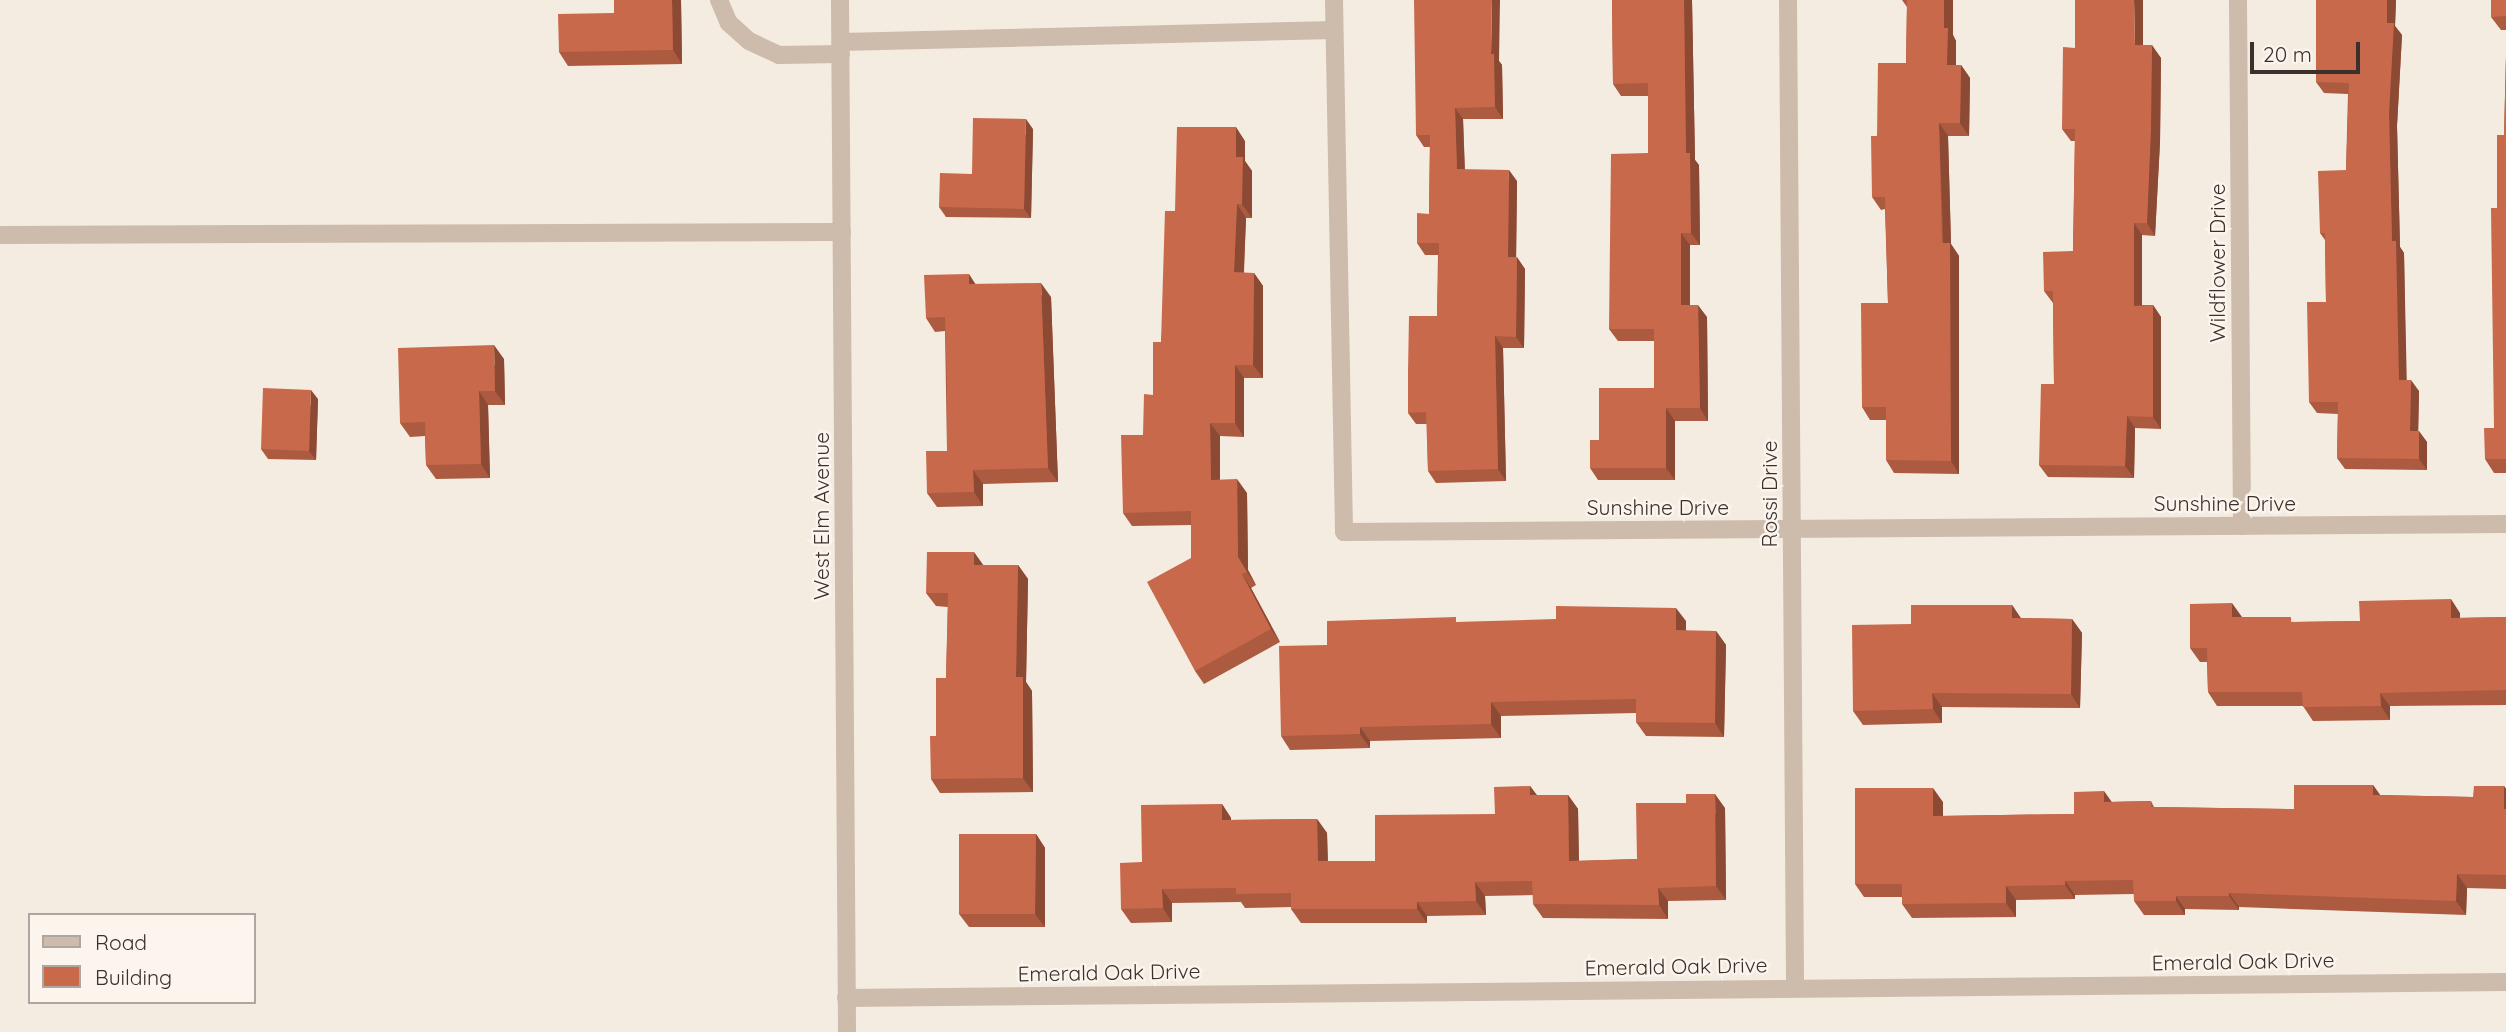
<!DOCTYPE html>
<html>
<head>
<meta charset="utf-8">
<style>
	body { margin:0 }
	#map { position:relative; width:2506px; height:1032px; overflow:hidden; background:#f4ebe1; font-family:Quicksand,sans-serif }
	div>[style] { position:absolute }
	.minor>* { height:18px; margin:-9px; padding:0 9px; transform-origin:9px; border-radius:9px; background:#cdbbac }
	.wall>* { inset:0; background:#ac5a40 }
	.shaded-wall>* { inset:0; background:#8c4a34 }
	.building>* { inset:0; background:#c8694b }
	span { translate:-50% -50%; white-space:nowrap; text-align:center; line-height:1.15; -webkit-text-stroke:5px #fbf5ee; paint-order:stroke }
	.street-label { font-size:21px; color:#3b302b }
	.legend { position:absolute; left:28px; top:913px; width:228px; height:91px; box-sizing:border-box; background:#fbf5ee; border:2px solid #aea6a0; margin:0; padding:9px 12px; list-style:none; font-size:21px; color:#3b302b }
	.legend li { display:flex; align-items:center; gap:14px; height:35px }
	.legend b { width:35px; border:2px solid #aea6a0 }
	.scale { position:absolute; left:2250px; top:42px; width:110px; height:32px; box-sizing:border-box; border:4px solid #3b302b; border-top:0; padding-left:9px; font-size:21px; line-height:24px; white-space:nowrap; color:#3b302b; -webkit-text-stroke:5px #fbf5ee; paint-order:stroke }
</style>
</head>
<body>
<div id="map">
	<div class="minor">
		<div style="left:719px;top:0;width:25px;rotate:67deg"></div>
		<div style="left:729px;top:23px;width:27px;rotate:42deg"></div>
		<div style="left:749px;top:41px;width:33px;rotate:25deg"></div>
		<div style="left:779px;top:55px;width:62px;rotate:-0.9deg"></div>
		<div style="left:840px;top:0;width:1032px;rotate:89.61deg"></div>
		<div style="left:1334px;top:0;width:532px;rotate:88.92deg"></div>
		<div style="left:1344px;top:532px;width:1162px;rotate:-0.39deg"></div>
		<div style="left:1788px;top:0;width:988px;rotate:89.59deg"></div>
		<div style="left:2238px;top:0;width:526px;rotate:89.56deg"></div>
		<div style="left:841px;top:42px;width:493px;rotate:-1.4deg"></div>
		<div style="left:0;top:235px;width:842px;rotate:-0.2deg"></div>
		<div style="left:846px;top:998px;width:1660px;rotate:-0.55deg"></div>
	</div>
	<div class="wall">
		<div style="clip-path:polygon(614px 0,681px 0,682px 64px,568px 66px,559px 52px,614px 13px)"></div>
		<div style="clip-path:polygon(1612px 0,1692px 0,1695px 160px,1699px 165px,1700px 245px,1690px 245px,1690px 305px,1707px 317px,1708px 421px,1675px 421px,1675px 480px,1598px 480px,1590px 468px,1599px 440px,1654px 388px,1654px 341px,1618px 341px,1609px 329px,1648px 153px,1648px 96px,1621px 96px,1613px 84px)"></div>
		<div style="clip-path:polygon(1902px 0,1953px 0,1953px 35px,1956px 41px,1956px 65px,1961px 65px,1970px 78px,1969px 136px,1948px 136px,1951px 244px,1959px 256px,1959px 474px,1894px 473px,1886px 460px,1886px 420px,1870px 420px,1862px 407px,1888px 303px,1885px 209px,1881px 210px,1872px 197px,1877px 136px,1906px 63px,1907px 7px)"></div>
		<div style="clip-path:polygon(2316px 0,2396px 0,2395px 26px,2402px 35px,2397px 126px,2400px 247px,2404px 253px,2406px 380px,2419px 391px,2418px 431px,2427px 442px,2427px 470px,2345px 469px,2337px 458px,2338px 414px,2317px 413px,2309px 402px,2326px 302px,2325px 240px,2320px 233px,2346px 170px,2348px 94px,2324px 93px,2316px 82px)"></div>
		<div style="clip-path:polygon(2506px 0,2506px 30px,2501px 30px,2491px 17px)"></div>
		<div style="clip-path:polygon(2143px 45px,2161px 58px,2160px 142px,2155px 236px,2142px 235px,2142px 305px,2153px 305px,2161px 317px,2161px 429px,2135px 428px,2134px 478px,2048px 477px,2039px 465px,2054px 384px,2053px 303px,2044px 291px,2073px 251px,2075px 141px,2071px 141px,2062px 129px,2075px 48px)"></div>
		<div style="clip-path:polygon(2506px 56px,2506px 473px,2494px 473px,2485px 459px,2494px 428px,2497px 208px,2504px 135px)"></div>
		<div style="clip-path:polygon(1499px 61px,1502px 65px,1503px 119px,1463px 119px,1465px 170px,1517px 181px,1516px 257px,1525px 269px,1524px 348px,1503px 348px,1506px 481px,1436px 483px,1428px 471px,1427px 424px,1416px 424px,1408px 413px,1437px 316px,1438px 255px,1425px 255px,1417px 243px,1429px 214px,1430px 147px,1424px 147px,1416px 135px)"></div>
		<div style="clip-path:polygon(1033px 129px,1031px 218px,946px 217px,939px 207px,972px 174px)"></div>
		<div style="clip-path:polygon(1245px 141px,1245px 161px,1252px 171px,1252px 218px,1246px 218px,1244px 273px,1254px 273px,1263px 286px,1263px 378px,1244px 378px,1244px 437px,1220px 436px,1220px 480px,1247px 493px,1248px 570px,1256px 585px,1251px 588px,1280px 642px,1204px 684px,1195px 671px,1191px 525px,1132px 526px,1123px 513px,1153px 395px,1161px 342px,1175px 211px)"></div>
		<div style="clip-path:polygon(976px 284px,1051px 297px,1058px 482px,983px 484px,983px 506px,937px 507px,927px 493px,947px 451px,945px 331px,935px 332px,926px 318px)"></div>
		<div style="clip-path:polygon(504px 359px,505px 405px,488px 405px,490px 478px,436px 479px,426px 465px,425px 436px,410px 437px,400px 423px)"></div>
		<div style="clip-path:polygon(318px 399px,316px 460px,268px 459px,261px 449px)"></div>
		<div style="clip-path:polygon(983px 565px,1018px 565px,1028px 579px,1026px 682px,1032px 691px,1033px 792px,940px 793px,931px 779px,936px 736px,946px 678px,948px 607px,936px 606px,926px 593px)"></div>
		<div style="clip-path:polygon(2012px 605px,2021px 618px,2072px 619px,2082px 633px,2080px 708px,1942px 707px,1942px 723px,1863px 725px,1853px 711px,1911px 624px)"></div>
		<div style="clip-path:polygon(2460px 613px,2460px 618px,2506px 617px,2506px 705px,2390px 706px,2390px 720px,2313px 721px,2303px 706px,2217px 706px,2208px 692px,2207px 662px,2200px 662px,2190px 648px,2242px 617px,2294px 622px,2360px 621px)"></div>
		<div style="clip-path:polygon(1686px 621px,1686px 631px,1716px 631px,1726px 645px,1724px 737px,1646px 736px,1636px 722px,1636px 713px,1501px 716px,1501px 738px,1370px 741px,1370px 748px,1290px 750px,1281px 736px,1327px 645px,1459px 622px)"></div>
		<div style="clip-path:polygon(2373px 785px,2380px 795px,2473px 797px,2504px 786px,2506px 789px,2506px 889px,2467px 888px,2466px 915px,2239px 907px,2239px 910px,2185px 909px,2185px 915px,2144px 915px,2134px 901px,2134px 894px,2075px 895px,2075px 899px,2016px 900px,2016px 917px,1912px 918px,1902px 904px,1902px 897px,1864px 897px,1855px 884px,1943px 802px,1943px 816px,2074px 814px,2112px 802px,2151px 801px,2154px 807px,2294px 809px)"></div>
		<div style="clip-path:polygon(1530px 786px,1537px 795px,1568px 795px,1578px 809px,1579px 861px,1637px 859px,1725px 808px,1726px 900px,1668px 901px,1668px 919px,1543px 918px,1533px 904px,1533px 895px,1485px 896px,1486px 915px,1427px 916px,1427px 923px,1301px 923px,1291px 909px,1291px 907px,1245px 908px,1241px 902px,1172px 903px,1172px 922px,1131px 923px,1121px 909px,1142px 862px,1222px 804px,1231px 818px,1231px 820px,1317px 819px,1327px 833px,1328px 861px,1375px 861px,1495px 814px)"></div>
		<div style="clip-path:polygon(1036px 834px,1045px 848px,1045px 927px,969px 927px,959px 914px)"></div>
	</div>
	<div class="shaded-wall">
		<div style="clip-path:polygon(672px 0,681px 0,682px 64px,673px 50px)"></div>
		<div style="clip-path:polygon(1492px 0,1500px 0,1499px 61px,1502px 65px,1503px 119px,1495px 107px,1491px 54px)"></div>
		<div style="clip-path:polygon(1684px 0,1692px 0,1695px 160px,1699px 165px,1700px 245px,1691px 233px,1686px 153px)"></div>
		<div style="clip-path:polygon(1944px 0,1953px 0,1953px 35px,1956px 41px,1956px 77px,1947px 65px,1944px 28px)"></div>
		<div style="clip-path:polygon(2134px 0,2143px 0,2143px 57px,2135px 45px)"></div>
		<div style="clip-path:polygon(2387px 0,2396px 0,2395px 26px,2402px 35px,2397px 126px,2400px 247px,2404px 253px,2407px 391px,2399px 380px,2392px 241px,2387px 23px)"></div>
		<div style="clip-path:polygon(2152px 45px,2161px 58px,2160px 142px,2155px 236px,2147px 223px)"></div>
		<div style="clip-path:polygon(1961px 65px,1970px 78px,1969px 136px,1960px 123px)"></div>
		<div style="clip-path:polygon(1455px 108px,1463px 119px,1465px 181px,1457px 169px)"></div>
		<div style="clip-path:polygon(1026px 119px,1033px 129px,1031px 218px,1024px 209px)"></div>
		<div style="clip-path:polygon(1939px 123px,1948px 136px,1951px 244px,1959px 256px,1959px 474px,1951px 461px)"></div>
		<div style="clip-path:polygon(1236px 127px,1245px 141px,1245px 161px,1252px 171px,1252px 218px,1242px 204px,1236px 157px)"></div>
		<div style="clip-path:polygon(1509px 170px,1517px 181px,1516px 268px,1508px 257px)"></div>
		<div style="clip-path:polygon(1237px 204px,1246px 218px,1243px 286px,1234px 272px)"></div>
		<div style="clip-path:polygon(2134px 223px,2142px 235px,2142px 318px,2134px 306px)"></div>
		<div style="clip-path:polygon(1681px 233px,1690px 245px,1690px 317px,1681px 305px)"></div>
		<div style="clip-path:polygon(1517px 257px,1525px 269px,1524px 348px,1516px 337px)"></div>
		<div style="clip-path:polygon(1254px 273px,1263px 286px,1263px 378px,1253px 365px)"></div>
		<div style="clip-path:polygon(969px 274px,978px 288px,969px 284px)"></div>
		<div style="clip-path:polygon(1041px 283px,1051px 297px,1058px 482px,1048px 468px)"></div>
		<div style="clip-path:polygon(1698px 305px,1707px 317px,1708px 421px,1700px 408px)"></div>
		<div style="clip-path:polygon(2153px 305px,2161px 317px,2161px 429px,2153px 417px)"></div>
		<div style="clip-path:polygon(1495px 336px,1503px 348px,1506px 481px,1498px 469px)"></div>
		<div style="clip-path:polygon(494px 345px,504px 359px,505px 405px,495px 391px)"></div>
		<div style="clip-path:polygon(1235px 365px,1244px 378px,1244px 437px,1235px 423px)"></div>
		<div style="clip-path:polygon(2411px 380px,2419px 391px,2418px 442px,2410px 431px)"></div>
		<div style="clip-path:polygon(311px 390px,318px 399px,316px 460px,309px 451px)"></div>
		<div style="clip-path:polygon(479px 391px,488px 405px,490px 478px,481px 464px)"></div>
		<div style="clip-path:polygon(1666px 408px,1675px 421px,1675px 480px,1666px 468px)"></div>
		<div style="clip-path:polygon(2127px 416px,2135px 428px,2134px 478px,2125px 466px)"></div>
		<div style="clip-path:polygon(1210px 423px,1220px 436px,1220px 493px,1211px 480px)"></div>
		<div style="clip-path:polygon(2419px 431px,2427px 442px,2427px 470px,2419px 459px)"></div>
		<div style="clip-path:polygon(973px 470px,983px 484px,983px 506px,974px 492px)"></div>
		<div style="clip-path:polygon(1237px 479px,1247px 493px,1248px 570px,1256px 585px,1247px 572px,1238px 557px)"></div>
		<div style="clip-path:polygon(974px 552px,984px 566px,974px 565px)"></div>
		<div style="clip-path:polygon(1018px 565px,1028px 579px,1026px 682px,1032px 691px,1033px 792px,1023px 778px,1016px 677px)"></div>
		<div style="clip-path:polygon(1242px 574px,1251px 588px,1280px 642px,1271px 629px)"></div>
		<div style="clip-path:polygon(2451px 599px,2460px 613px,2460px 632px,2451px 618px)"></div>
		<div style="clip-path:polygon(2232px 603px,2242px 617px,2232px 617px)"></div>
		<div style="clip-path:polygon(2012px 605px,2021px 619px,2012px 618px)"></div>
		<div style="clip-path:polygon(1676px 608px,1686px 621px,1686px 644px,1676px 630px)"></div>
		<div style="clip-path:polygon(2072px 619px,2082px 633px,2080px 708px,2071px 694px)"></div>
		<div style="clip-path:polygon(1716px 631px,1726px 645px,1724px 737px,1715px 723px)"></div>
		<div style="clip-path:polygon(1932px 693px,1942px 707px,1942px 723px,1933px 709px)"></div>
		<div style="clip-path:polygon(2380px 693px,2390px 706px,2390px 720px,2381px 706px)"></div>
		<div style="clip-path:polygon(1491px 702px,1501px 716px,1501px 738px,1491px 724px)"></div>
		<div style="clip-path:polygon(1360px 727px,1370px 741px,1370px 748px,1360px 734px)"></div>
		<div style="clip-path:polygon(2373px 785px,2383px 799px,2373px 795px)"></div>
		<div style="clip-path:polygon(1530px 786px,1540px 800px,1530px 795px)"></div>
		<div style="clip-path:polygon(2504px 786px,2506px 789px,2506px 812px,2504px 809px)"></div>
		<div style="clip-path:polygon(1933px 788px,1943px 802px,1943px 830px,1933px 816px)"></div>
		<div style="clip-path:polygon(2104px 791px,2114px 805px,2104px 802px)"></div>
		<div style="clip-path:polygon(1715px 794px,1725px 808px,1726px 900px,1716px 886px)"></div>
		<div style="clip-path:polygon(1568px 795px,1578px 809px,1579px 875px,1569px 861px)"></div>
		<div style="clip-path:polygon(1222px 804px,1231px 818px,1232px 834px,1222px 820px)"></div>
		<div style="clip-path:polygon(1317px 819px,1327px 833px,1328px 875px,1318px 861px)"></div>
		<div style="clip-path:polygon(1036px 834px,1045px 848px,1045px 927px,1035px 914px)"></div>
		<div style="clip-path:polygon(2457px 874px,2467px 888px,2466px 915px,2456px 901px)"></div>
		<div style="clip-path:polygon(2065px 881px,2075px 895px,2075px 899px,2065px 885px)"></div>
		<div style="clip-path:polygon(1475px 882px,1485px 896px,1486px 915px,1476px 901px)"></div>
		<div style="clip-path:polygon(2006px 886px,2016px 900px,2016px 917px,2006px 903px)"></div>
		<div style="clip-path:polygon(1658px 888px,1668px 901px,1668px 919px,1659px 905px)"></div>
		<div style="clip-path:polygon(1162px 889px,1172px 903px,1172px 922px,1163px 908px)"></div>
		<div style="clip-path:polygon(2229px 893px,2239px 907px,2239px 910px,2229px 896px)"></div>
		<div style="clip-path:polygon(2176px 896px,2185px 909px,2185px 915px,2176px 901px)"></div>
		<div style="clip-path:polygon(1417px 902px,1427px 916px,1427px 923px,1417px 909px)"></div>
	</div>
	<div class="building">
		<div style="clip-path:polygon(614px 0,672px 0,673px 50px,559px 52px,558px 14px,614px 13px)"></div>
		<div style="clip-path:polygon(1414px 0,1492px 0,1491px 54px,1494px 54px,1495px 107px,1455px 108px,1457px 169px,1509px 170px,1508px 257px,1517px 257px,1516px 337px,1495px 336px,1498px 469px,1428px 471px,1426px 412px,1408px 413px,1408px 371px,1409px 316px,1437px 316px,1439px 243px,1417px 243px,1417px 213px,1429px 214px,1430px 135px,1416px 135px)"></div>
		<div style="clip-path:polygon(1612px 0,1684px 0,1686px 153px,1690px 153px,1691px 233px,1681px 233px,1681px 305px,1698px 305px,1700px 408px,1666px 408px,1666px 468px,1590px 468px,1590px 440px,1599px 440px,1599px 388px,1654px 388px,1654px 329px,1609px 329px,1611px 154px,1648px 153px,1648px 83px,1613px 84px)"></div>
		<div style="clip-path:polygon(1907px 0,1944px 0,1944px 28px,1948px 28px,1947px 65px,1961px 65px,1960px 123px,1939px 123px,1942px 243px,1950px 243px,1951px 461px,1886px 460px,1886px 407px,1862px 407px,1861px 303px,1888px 303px,1885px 197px,1872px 197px,1871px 136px,1877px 136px,1878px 63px,1906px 63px)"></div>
		<div style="clip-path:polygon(2075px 0,2134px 0,2135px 45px,2152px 45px,2151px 130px,2147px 223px,2134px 223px,2134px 306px,2153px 305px,2153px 417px,2127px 416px,2125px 466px,2039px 465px,2041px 384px,2054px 384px,2053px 291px,2044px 291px,2043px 252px,2073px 251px,2075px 129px,2062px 129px,2063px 47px,2075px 48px)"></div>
		<div style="clip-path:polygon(2316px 0,2387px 0,2387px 23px,2394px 23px,2389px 115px,2392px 241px,2396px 241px,2399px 380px,2411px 380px,2410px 431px,2419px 431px,2419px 459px,2337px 458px,2338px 402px,2309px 402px,2307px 302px,2326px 302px,2325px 233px,2320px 233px,2318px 171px,2346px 170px,2349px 83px,2316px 82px)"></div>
		<div style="clip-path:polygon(2491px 0,2506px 0,2506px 16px,2491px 17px)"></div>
		<div style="clip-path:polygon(2506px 56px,2506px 459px,2485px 459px,2484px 428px,2494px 428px,2491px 208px,2497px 208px,2497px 135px,2504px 135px)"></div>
		<div style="clip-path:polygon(973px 118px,1026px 119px,1024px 209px,939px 207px,940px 173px,972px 174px)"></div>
		<div style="clip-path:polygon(1177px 127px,1236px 127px,1236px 157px,1243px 157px,1242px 204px,1237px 204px,1234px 272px,1254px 273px,1253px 365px,1235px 365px,1235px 423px,1210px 423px,1211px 480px,1237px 479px,1238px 557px,1247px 572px,1242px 574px,1271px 629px,1195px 671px,1147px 582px,1191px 558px,1191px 511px,1123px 513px,1121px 435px,1143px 435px,1144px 394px,1153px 395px,1153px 342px,1161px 342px,1165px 211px,1175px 211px)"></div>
		<div style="clip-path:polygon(969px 274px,969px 284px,1041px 283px,1048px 468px,973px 470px,974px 492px,927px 493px,926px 451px,947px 451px,947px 392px,945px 317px,926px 318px,924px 275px)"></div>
		<div style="clip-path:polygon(494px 345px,495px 391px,479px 391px,481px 464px,426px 465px,425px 422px,400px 423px,398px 348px)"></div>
		<div style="clip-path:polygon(263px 388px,311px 390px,309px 451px,261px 449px)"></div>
		<div style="clip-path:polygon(927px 552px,974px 552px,974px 565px,1018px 565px,1016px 677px,1023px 677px,1023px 778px,931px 779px,930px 736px,936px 736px,936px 678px,946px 678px,948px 593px,926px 593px)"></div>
		<div style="clip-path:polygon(2451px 599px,2451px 618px,2506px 617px,2506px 690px,2380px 693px,2381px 706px,2303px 707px,2302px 692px,2208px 692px,2207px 648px,2190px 648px,2190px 604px,2232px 603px,2232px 617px,2291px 617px,2291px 622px,2360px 621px,2359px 601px)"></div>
		<div style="clip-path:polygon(1911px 605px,2012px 605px,2012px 618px,2072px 619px,2071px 694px,1932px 693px,1933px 709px,1853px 711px,1852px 625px,1911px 624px)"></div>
		<div style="clip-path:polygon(1556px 606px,1676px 608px,1676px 630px,1716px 631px,1715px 723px,1636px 722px,1636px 699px,1491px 702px,1491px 724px,1360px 727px,1360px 734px,1281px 736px,1279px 646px,1327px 645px,1327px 621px,1456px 617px,1456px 622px,1556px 619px)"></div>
		<div style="clip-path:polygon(2294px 785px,2373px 785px,2373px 795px,2473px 797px,2474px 786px,2504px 786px,2504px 809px,2506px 809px,2506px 875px,2457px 874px,2456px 901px,2229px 893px,2229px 896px,2176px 896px,2176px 901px,2134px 901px,2133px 880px,2065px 881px,2065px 885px,2006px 886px,2006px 903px,1902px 904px,1902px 884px,1855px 884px,1855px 788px,1933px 788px,1933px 816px,2074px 814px,2074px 792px,2104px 791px,2104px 802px,2151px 801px,2151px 807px,2294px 809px)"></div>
		<div style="clip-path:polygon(1530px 786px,1530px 795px,1568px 795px,1569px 861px,1637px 859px,1636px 803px,1686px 803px,1686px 794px,1715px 794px,1716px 886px,1658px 888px,1659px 905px,1533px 904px,1532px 881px,1475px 882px,1476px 901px,1417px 902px,1417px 909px,1291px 909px,1291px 893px,1236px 894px,1236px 888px,1162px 889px,1163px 908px,1121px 909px,1120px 863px,1142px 862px,1141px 805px,1222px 804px,1222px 820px,1317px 819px,1318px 861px,1375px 861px,1375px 815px,1495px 814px,1494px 787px)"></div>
		<div style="clip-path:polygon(959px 834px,1036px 834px,1035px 914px,959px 914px)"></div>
	</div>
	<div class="street-label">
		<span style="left:2217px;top:263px;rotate:-90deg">Wildflower Drive</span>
		<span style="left:1769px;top:494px;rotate:-90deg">Rossi Drive</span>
		<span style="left:2225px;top:503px">Sunshine Drive</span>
		<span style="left:1658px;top:507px">Sunshine Drive</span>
		<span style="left:821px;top:516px;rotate:-90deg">West Elm Avenue</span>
		<span style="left:2243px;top:961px;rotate:-1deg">Emerald Oak Drive</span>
		<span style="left:1676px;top:966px;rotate:-1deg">Emerald Oak Drive</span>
		<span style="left:1109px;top:972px;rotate:-1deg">Emerald Oak Drive</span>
	</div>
	<ul class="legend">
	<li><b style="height:9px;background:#cdbbac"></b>Road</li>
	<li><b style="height:19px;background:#c8694b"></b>Building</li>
	</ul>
	<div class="scale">20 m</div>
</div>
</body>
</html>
